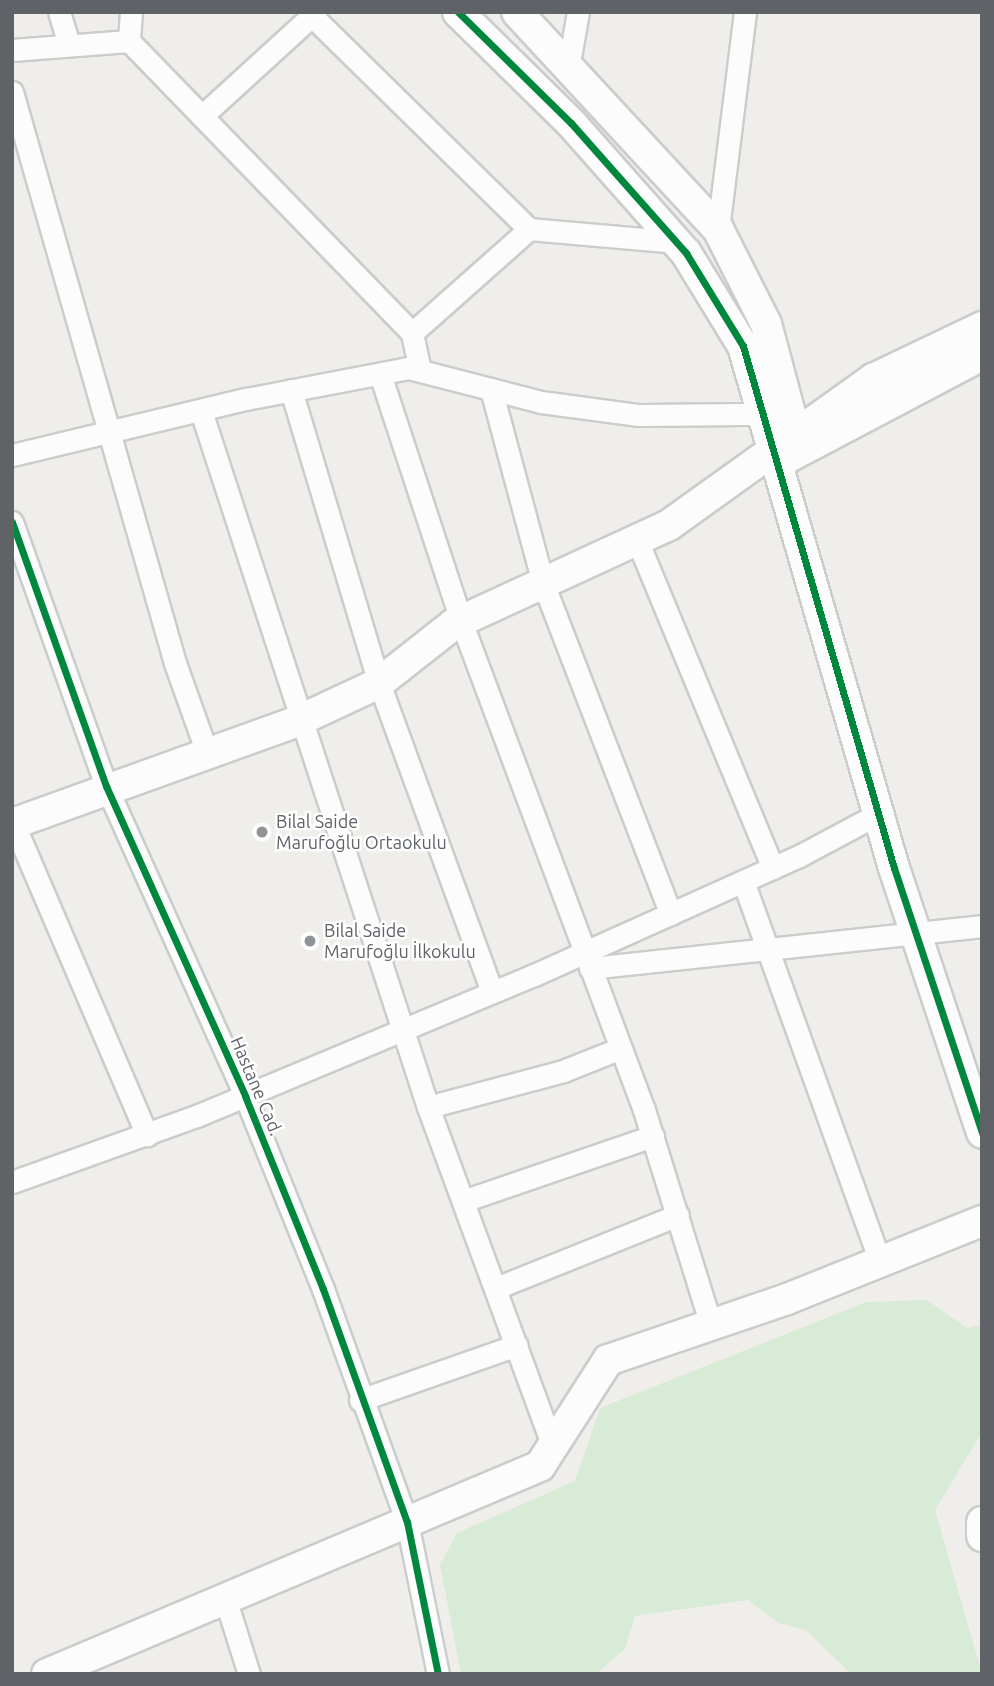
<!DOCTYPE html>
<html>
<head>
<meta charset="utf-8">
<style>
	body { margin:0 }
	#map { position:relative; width:994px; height:1686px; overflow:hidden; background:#efeeea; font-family:Ubuntu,sans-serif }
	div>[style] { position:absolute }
	.green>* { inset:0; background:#d8ebd6 }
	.roads { filter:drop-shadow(2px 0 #cbcccc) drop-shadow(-2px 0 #cbcccc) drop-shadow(0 2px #cbcccc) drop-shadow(0 -2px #cbcccc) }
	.street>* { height:21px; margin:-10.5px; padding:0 10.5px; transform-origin:10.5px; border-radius:10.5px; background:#fdfcfc }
	.secondary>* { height:30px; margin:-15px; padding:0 15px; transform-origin:15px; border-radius:15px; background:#fdfcfc }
	.cycleway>* { height:7px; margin:-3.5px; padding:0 3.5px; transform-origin:3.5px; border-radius:3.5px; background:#00873e }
	.dots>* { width:19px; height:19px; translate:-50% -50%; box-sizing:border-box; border:4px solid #fff; border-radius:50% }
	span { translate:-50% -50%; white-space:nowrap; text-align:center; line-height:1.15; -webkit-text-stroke:5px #fff; paint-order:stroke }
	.poi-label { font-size:18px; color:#5f6368 }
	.left { translate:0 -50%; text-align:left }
	.street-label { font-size:18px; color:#5f6368 }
	.frame { position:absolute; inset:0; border:14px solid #5f6368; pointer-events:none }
</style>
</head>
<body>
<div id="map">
	<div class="green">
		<div style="clip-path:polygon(927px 1300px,967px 1328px,982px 1325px,982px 1432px,935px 1510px,982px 1674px,851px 1674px,806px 1630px,779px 1623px,748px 1600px,635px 1616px,625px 1649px,596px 1674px,461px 1674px,440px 1565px,457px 1533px,575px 1481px,600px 1408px,866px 1302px)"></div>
	</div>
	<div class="roads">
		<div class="street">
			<div style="left:59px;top:12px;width:34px;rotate:73deg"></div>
			<div style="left:131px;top:12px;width:29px;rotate:94deg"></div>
			<div style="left:129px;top:41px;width:407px;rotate:45.9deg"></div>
			<div style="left:412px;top:333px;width:38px;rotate:78deg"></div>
			<div style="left:312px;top:16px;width:304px;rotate:44.5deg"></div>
			<div style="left:12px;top:50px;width:117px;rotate:-4.4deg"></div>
			<div style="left:569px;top:63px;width:52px;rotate:-80deg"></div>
			<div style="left:12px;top:92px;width:594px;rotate:74.07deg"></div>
			<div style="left:175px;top:663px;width:96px;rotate:70.4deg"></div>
			<div style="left:202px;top:116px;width:154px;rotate:-42.4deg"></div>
			<div style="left:718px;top:229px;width:219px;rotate:-82.9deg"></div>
			<div style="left:412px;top:333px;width:157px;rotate:-41.6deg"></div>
			<div style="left:529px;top:229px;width:149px;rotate:5deg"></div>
			<div style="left:380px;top:374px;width:260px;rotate:71.8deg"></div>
			<div style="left:461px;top:621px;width:522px;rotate:69.48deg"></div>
			<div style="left:644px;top:1110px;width:225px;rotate:72.7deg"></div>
			<div style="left:491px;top:389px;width:201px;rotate:75deg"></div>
			<div style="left:543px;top:583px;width:355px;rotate:68.9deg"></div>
			<div style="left:291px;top:390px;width:306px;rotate:73.3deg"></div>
			<div style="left:379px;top:683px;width:329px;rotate:69.9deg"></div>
			<div style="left:201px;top:411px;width:732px;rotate:71.94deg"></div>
			<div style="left:428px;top:1107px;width:362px;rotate:69.8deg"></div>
			<div style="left:12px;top:455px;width:241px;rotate:-13.5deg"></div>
			<div style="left:246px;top:399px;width:166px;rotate:-10.8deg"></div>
			<div style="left:409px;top:368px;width:136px;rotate:14.4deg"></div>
			<div style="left:541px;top:402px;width:99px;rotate:7.6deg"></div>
			<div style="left:639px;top:415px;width:125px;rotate:-0.5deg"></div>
			<div style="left:12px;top:522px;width:280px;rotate:70.4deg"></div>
			<div style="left:106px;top:786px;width:340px;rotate:65.8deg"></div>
			<div style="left:245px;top:1096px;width:208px;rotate:68deg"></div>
			<div style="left:323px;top:1289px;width:248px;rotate:70.2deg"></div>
			<div style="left:407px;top:1522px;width:155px;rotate:78.5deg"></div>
			<div style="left:637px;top:540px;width:355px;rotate:67.5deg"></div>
			<div style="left:12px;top:820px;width:343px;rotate:66.8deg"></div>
			<div style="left:743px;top:881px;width:404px;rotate:70.2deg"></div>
			<div style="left:590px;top:968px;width:394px;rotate:-6.1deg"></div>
			<div style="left:428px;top:1107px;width:140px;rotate:-14.9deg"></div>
			<div style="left:563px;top:1071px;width:62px;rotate:-21.6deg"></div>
			<div style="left:12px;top:1182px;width:199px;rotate:-19.7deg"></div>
			<div style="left:199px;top:1115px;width:363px;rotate:-22.7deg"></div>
			<div style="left:534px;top:975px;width:290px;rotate:-24.2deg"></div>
			<div style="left:799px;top:856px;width:89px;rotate:-28deg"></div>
			<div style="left:463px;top:1201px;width:201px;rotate:-18.9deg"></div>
			<div style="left:496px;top:1288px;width:196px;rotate:-21.9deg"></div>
			<div style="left:360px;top:1400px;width:166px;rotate:-19.3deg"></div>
			<div style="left:225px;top:1598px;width:80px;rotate:72.5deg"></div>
		</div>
		<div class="secondary">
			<div style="left:458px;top:12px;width:158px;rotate:44.5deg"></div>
			<div style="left:571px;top:123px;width:174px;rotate:48.5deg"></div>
			<div style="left:686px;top:253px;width:109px;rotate:58.5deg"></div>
			<div style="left:743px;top:346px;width:543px;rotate:73.87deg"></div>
			<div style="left:894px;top:868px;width:279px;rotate:71.6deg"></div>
			<div style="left:517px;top:12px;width:296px;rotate:47.2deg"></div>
			<div style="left:718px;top:229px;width:106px;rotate:63.2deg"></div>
			<div style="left:766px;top:324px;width:127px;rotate:75deg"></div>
			<div style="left:783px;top:460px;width:225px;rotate:-27.8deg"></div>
			<div style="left:12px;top:824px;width:304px;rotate:-19.8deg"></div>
			<div style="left:298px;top:721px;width:89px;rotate:-25.1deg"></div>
			<div style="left:379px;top:683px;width:95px;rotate:-38.2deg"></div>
			<div style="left:454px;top:624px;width:237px;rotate:-24.7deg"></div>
			<div style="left:669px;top:525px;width:251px;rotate:-35.6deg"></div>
			<div style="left:873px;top:379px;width:121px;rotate:-25.5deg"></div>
			<div style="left:982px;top:1522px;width:14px;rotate:90deg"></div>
			<div style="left:47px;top:1674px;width:535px;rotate:-22.88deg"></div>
			<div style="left:540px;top:1466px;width:126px;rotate:-57.3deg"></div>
			<div style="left:608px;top:1360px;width:189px;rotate:-18.8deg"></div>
			<div style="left:787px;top:1299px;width:210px;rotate:-21.8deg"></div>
		</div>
	</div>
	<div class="cycleway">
		<div style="left:458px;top:12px;width:158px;rotate:44.5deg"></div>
		<div style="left:571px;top:123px;width:174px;rotate:48.5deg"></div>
		<div style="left:686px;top:253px;width:109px;rotate:58.5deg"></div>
		<div style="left:743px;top:346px;width:543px;rotate:73.87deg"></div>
		<div style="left:894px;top:868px;width:279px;rotate:71.6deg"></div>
		<div style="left:12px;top:522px;width:280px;rotate:70.4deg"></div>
		<div style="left:106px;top:786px;width:340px;rotate:65.8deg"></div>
		<div style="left:245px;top:1096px;width:208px;rotate:68deg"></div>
		<div style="left:323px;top:1289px;width:248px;rotate:70.2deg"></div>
		<div style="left:407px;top:1522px;width:155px;rotate:78.5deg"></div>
	</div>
	<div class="dots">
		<div style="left:262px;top:832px;background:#919496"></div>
		<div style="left:310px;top:941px;background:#919496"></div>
	</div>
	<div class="poi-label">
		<span class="left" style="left:276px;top:832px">Bilal Saide<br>Marufoğlu Ortaokulu</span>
		<span class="left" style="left:324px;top:941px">Bilal Saide<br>Marufoğlu İlkokulu</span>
	</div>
	<div class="street-label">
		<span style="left:257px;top:1086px;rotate:67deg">Hastane Cad.</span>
	</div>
	<div class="frame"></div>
</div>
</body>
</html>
